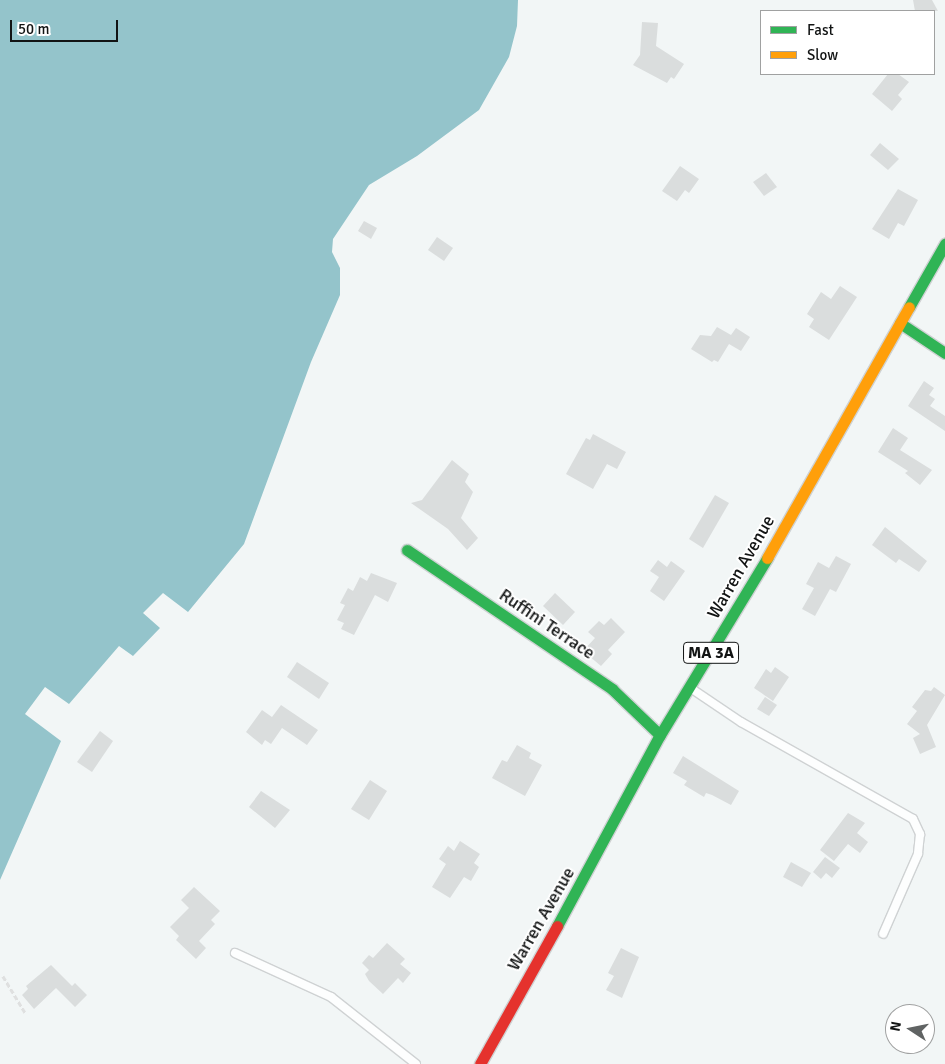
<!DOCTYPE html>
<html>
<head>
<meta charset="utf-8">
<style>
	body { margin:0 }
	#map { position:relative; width:945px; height:1064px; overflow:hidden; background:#f2f6f6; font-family:Signika,sans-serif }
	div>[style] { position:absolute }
	.water>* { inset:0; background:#94c4cb }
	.building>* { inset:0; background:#dadddd }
	.path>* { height:2.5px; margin-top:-1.25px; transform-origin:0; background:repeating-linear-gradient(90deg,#dfe0e0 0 5px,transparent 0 7.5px) }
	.roads { filter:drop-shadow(1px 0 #cfd2d3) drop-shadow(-1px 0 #cfd2d3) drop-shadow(0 1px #cfd2d3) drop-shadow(0 -1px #cfd2d3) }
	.lane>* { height:8px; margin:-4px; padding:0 4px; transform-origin:4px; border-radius:4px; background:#fdfefe }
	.fast>* { height:11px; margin:-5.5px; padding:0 5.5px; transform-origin:5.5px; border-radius:5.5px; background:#30b455 }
	.slow>* { height:11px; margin:-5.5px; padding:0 5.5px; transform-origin:5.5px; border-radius:5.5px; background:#ff9f0a }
	.jam>* { height:11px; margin:-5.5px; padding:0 5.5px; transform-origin:5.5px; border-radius:5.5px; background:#e5322d }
	span { translate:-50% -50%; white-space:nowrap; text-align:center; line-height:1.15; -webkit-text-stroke:4px #fff; paint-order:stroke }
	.shield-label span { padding:1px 4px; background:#fff; border:1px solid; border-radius:4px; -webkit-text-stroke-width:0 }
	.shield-label { font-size:16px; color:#121414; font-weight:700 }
	.street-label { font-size:18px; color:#121414 }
	.legend { position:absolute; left:760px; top:10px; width:175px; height:65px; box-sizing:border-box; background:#fff; border:1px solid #a0a1a1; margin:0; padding:6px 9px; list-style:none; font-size:15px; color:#121414 }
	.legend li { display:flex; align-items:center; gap:10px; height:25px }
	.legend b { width:25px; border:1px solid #a0a1a1 }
	.north { position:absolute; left:885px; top:1004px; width:50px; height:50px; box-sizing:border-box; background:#fff; border:1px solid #a0a1a1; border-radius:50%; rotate:281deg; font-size:14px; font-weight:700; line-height:20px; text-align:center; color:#121414 }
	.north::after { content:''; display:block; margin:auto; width:18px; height:22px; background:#606363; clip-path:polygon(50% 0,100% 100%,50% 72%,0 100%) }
	.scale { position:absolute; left:10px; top:20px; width:108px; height:22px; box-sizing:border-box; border:2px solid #121414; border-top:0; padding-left:6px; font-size:15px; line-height:18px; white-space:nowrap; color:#121414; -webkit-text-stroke:4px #fff; paint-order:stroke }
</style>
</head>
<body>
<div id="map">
	<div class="water">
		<div style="clip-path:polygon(0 0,518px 0,517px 26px,509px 57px,479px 110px,417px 156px,369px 185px,333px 239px,332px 252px,340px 268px,340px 295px,311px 362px,244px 544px,188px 612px,163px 593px,143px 613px,160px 628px,133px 656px,119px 646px,69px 704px,45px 687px,25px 714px,61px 741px,0 880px)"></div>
	</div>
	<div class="building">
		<div style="clip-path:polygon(913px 0,932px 0,938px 11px,915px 11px)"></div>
		<div style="clip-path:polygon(642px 22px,658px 23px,656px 46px,684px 64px,674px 79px,671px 77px,667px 83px,633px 65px,640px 55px)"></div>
		<div style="clip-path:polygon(888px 74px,898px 74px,909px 82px,898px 95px,902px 99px,892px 111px,872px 94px)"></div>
		<div style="clip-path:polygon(880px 143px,899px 159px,888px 170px,870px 155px)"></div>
		<div style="clip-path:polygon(680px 166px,699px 179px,689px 193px,685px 190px,677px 201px,662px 191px)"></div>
		<div style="clip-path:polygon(766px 173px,777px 187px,764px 196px,753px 182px)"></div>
		<div style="clip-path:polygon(898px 189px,918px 200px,904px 226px,898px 223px,889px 239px,872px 229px)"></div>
		<div style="clip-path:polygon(364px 221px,377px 228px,371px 239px,358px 231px)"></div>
		<div style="clip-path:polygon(437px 237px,453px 248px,444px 261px,428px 250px)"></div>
		<div style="clip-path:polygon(840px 286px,857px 297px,829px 340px,809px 327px,814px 319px,807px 314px,821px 292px,831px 299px)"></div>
		<div style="clip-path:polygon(717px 327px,731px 335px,736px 328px,750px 337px,741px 351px,729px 344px,718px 362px,714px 360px,712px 362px,691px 349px,700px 335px,711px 336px)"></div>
		<div style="clip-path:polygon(924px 381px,934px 388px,929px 395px,935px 399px,930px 406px,945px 416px,945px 431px,908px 406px)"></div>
		<div style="clip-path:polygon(893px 428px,908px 438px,900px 450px,932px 470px,920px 485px,905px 473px,908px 471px,878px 452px)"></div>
		<div style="clip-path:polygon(593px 434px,626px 452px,617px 469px,607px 464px,593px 489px,566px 474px,586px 438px,590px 440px)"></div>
		<div style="clip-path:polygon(452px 460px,469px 474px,465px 482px,473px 492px,461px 518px,478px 538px,467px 550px,448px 529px,411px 503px,422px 500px)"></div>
		<div style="clip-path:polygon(715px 495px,729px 503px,703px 548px,689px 539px)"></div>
		<div style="clip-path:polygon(885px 527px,927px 561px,919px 572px,899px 559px,896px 563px,872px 545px)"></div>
		<div style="clip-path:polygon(836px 556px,851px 564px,836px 592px,830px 589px,815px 616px,802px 609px,814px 588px,806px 584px,818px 562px,829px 568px)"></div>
		<div style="clip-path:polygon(658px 560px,667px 567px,671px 561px,685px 571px,664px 601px,650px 591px,659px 577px,650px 571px)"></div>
		<div style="clip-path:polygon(371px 573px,397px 583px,388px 602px,375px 595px,354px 635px,341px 629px,344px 623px,337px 620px,345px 605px,340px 603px,348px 588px,353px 591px,360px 577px,367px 581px)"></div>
		<div style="clip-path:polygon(555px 593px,575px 612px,563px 625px,543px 606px)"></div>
		<div style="clip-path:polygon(611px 618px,625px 632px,608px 650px,612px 654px,601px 666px,583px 651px,595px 638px,588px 632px,599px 621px,604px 625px)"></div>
		<div style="clip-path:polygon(297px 662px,329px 683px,319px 699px,287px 677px)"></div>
		<div style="clip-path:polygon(775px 667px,789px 677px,773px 701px,754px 688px,766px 669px,771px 673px)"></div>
		<div style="clip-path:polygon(934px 687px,945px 695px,927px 725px,936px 747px,920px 754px,913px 738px,920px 734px,907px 724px,917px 711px,912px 707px,925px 690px,931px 691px)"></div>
		<div style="clip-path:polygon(765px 697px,777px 705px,769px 716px,757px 709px)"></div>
		<div style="clip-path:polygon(281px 705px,318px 730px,307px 745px,282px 728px,271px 744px,265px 740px,262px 745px,246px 732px,262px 710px,272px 717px)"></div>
		<div style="clip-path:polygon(100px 731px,113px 741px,92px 772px,77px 762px)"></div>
		<div style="clip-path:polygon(517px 745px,531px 753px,529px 758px,542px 765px,525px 796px,492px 778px,502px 760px,507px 762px)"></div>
		<div style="clip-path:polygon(683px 756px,739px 791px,731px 805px,712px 795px,706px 793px,704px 797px,684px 785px,687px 781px,673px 773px)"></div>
		<div style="clip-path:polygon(370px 780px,387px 791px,369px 820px,351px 809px)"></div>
		<div style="clip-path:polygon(261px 791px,290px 810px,275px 828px,249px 807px)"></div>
		<div style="clip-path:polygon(848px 813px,865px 823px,857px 833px,868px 842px,860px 853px,848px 844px,834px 861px,820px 850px)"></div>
		<div style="clip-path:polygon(460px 841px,480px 854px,474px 863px,479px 867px,471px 881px,464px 877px,450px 898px,432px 887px,446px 864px,439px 859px,448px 846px,454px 851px)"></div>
		<div style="clip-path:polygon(825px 857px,840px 868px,832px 878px,826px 873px,821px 879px,813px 872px)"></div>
		<div style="clip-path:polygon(791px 862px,811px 873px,802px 887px,783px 877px)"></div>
		<div style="clip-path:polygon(194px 887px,220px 911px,211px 920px,215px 924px,199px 941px,206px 948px,196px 959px,176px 940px,179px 936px,170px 927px,189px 908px,181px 900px)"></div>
		<div style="clip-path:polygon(387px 943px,405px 959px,400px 964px,411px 973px,403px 983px,398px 978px,383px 994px,369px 981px,365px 974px,369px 970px,362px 963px,369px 955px,373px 958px)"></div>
		<div style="clip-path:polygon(621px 948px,639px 957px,622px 998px,606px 990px,614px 976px,608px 973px)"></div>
		<div style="clip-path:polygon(51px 965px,72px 986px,75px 983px,87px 995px,75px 1007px,56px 988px,34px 1009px,22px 995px,28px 989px,26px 986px)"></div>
	</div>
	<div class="path">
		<div style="left:3px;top:976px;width:44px;rotate:58.8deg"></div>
	</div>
	<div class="roads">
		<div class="lane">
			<div style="left:692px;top:689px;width:59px;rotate:34deg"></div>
			<div style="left:741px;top:722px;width:197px;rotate:29.4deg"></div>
			<div style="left:913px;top:819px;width:17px;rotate:65deg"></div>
			<div style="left:920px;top:834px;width:20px;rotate:96deg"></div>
			<div style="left:918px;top:854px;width:87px;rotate:113.6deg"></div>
			<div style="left:235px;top:953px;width:106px;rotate:24.6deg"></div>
			<div style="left:331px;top:997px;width:108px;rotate:38.2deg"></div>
		</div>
		<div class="fast">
			<div style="left:909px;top:307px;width:73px;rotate:-60.3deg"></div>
			<div style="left:900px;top:323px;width:54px;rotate:33.7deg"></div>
			<div style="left:407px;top:550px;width:248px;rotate:34.1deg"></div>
			<div style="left:612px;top:689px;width:66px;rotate:43.8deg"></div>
			<div style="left:557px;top:926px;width:217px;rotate:-61.7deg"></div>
			<div style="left:660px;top:735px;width:207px;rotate:-58.8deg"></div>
		</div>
		<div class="slow">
			<div style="left:767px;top:558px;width:288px;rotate:-60.5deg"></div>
		</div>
		<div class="jam">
			<div style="left:480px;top:1064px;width:158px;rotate:-60.8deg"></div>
		</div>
	</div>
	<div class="shield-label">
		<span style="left:711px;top:653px">MA 3A</span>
	</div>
	<div class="street-label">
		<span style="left:741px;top:567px;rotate:-60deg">Warren Avenue</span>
		<span style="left:547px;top:624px;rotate:34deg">Ruffini Terrace</span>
		<span style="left:541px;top:919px;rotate:-60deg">Warren Avenue</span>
	</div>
	<ul class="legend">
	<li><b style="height:6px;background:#30b455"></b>Fast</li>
	<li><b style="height:6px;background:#ff9f0a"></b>Slow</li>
	</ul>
	<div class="north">N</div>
	<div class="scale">50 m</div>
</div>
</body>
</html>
